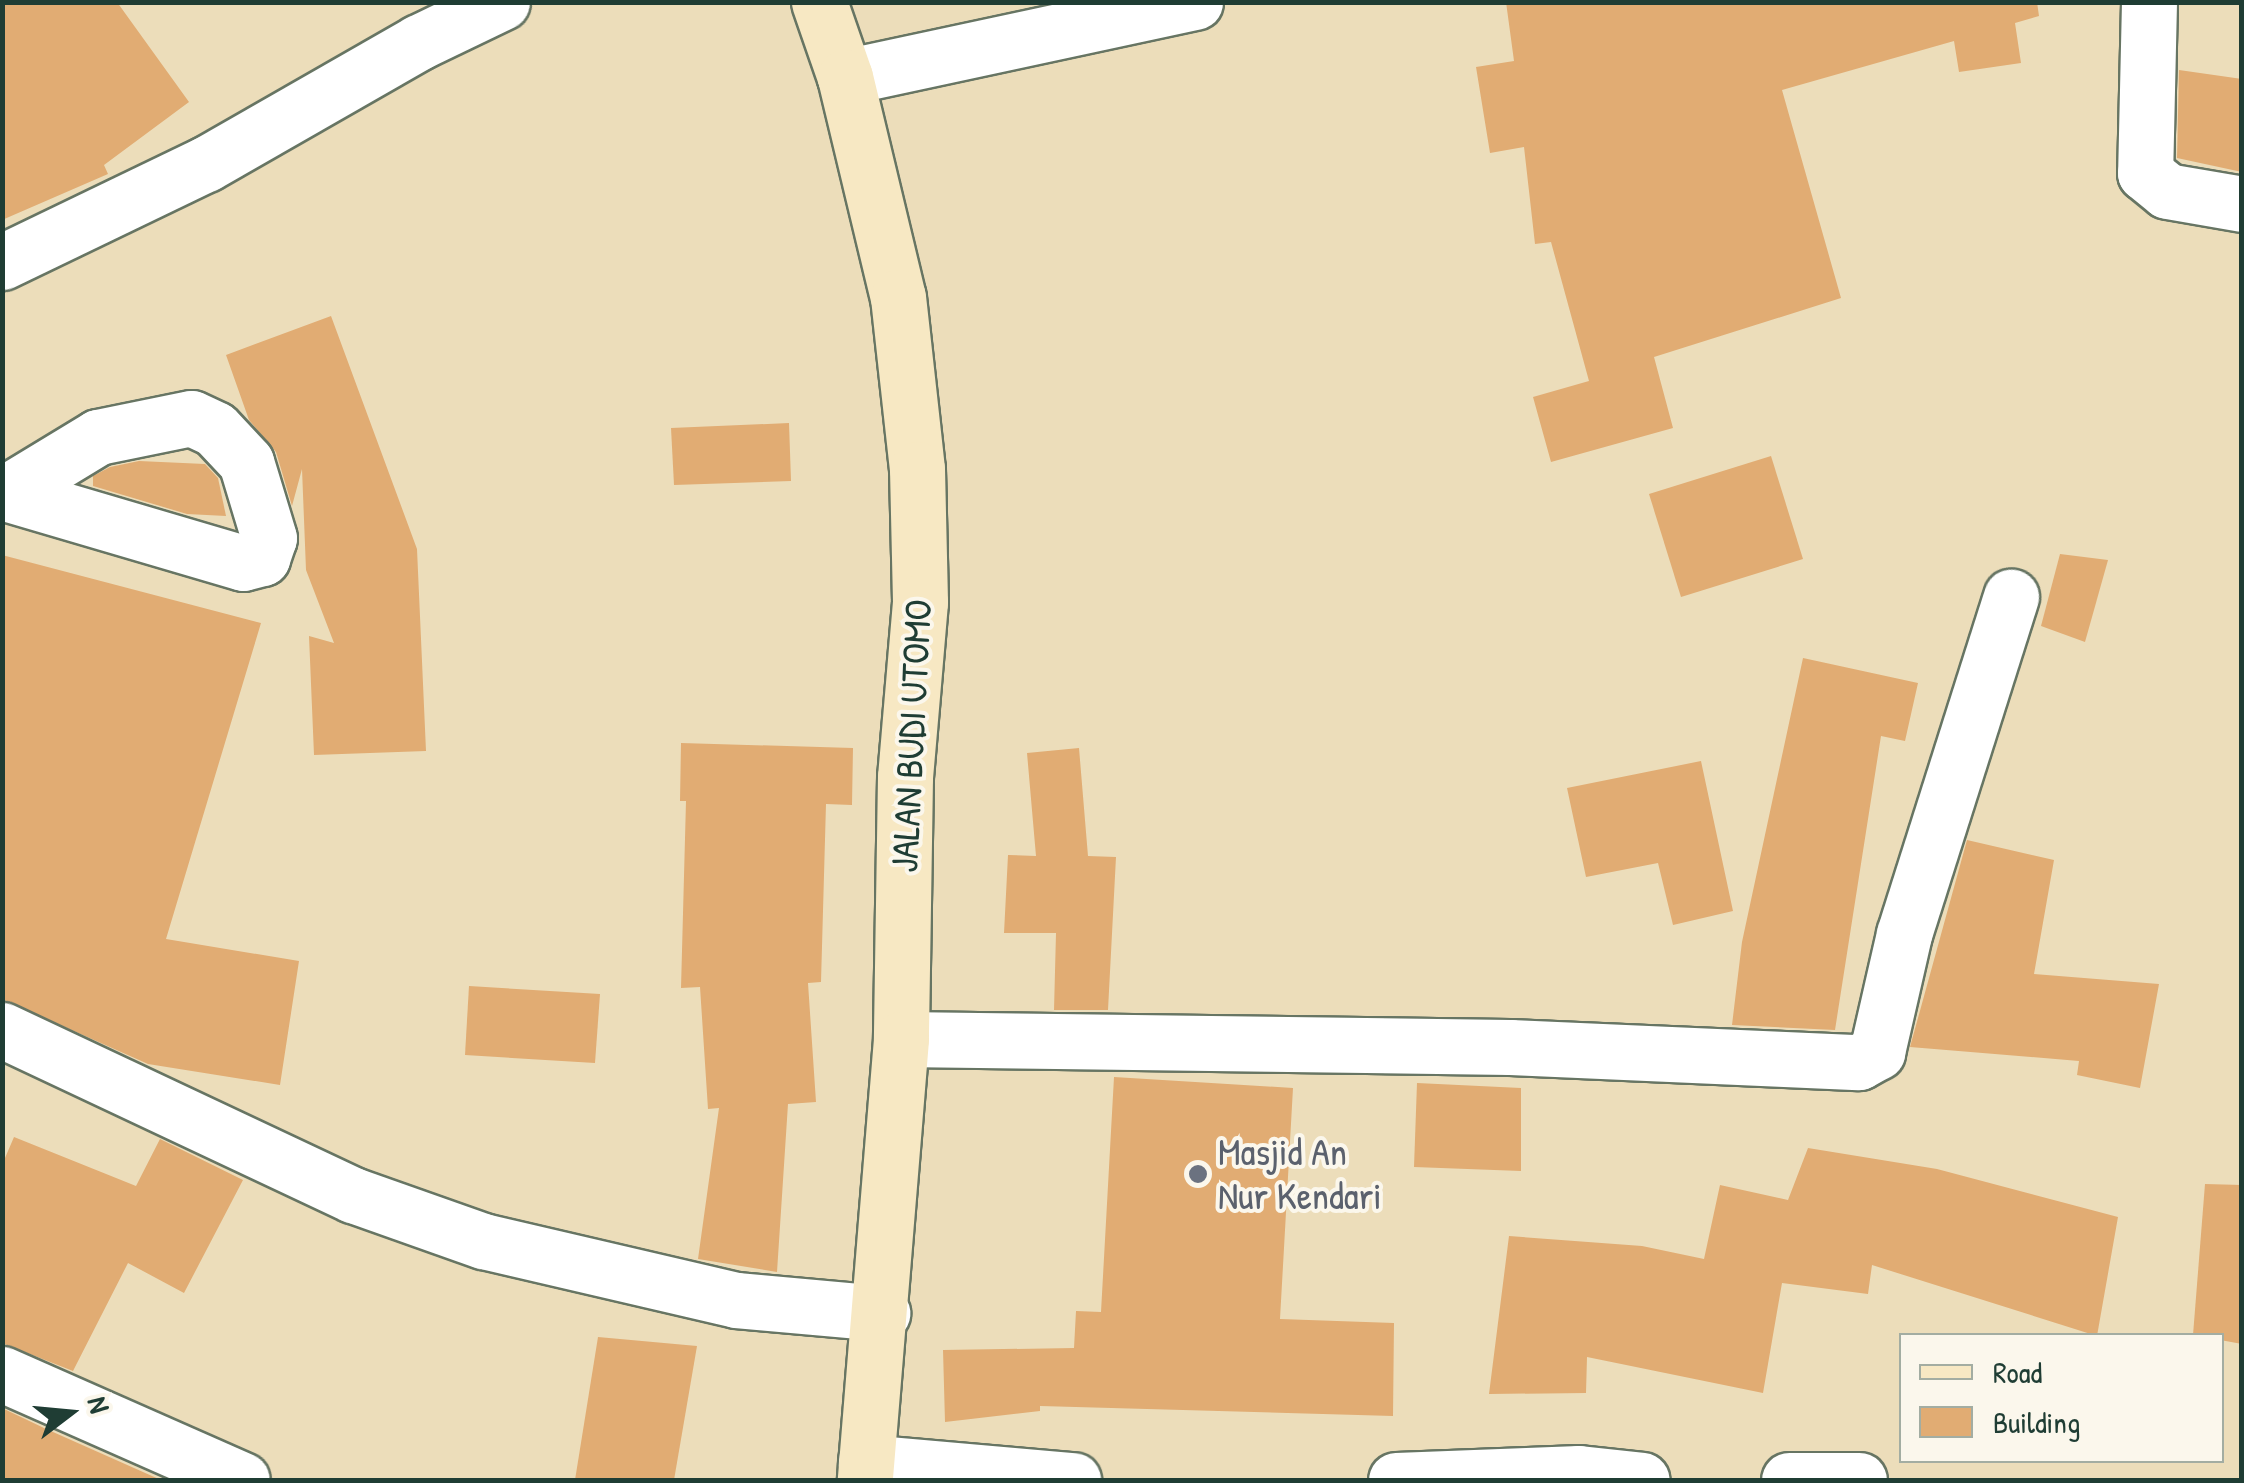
<!DOCTYPE html>
<html>
<head>
<meta charset="utf-8">
<style>
	body { margin:0 }
	#map { position:relative; width:2244px; height:1483px; overflow:hidden; background:#ecddba; font-family:"Patrick Hand",sans-serif }
	div>[style] { position:absolute }
	.building>* { inset:0; background:#e1ac73 }
	.roads { filter:drop-shadow(2px 0 #677563) drop-shadow(-2px 0 #677563) drop-shadow(0 2px #677563) drop-shadow(0 -2px #677563) }
	.street>* { height:55px; margin:-27.5px; padding:0 27.5px; transform-origin:27.5px; border-radius:27.5px; background:#fff }
	.secondary>* { height:55px; margin:-27.5px; padding:0 27.5px; transform-origin:27.5px; border-radius:27.5px; background:#f7e8c3 }
	.dots>* { width:28px; height:28px; translate:-50% -50%; box-sizing:border-box; border:5px solid #fbf7ec; border-radius:50% }
	span { translate:-50% -50%; white-space:nowrap; text-align:center; line-height:1.15; -webkit-text-stroke:8px #fbf7ec; paint-order:stroke }
	.street-label { font-size:38px; color:#1f3d34 }
	.worship-label { font-size:38px; color:#5b616d }
	.left { translate:0 -50%; text-align:left }
	.frame { position:absolute; inset:0; border:5px solid #1f3d34; pointer-events:none }
	.legend { position:absolute; left:1899px; top:1333px; width:325px; height:130px; box-sizing:border-box; background:#fbf7ec; border:2px solid #a3ada2; margin:0; padding:12px 18px; list-style:none; font-size:30px; color:#1f3d34 }
	.legend li { display:flex; align-items:center; gap:20px; height:50px }
	.legend b { width:50px; border:2px solid #a3ada2 }
	.north { position:absolute; left:20px; top:1363px; width:100px; height:100px; -webkit-text-stroke:8px #fbf7ec; paint-order:stroke; rotate:74deg; font-size:28px; font-weight:700; line-height:40px; text-align:center; color:#1f3d34 }
	.north::after { content:''; display:block; margin:auto; width:35px; height:45px; background:#1f3d34; clip-path:polygon(50% 0,100% 100%,50% 72%,0 100%) }
</style>
</head>
<body>
<div id="map">
	<div class="building">
		<div style="clip-path:polygon(2px 2px,117px 2px,189px 102px,104px 165px,108px 174px,2px 220px)"></div>
		<div style="clip-path:polygon(1506px 2px,2037px 2px,2039px 16px,2015px 23px,2021px 63px,1959px 72px,1954px 41px,1782px 90px,1841px 298px,1654px 357px,1673px 428px,1551px 462px,1533px 397px,1589px 381px,1551px 242px,1535px 244px,1524px 147px,1490px 153px,1476px 67px,1514px 61px)"></div>
		<div style="clip-path:polygon(2179px 70px,2242px 79px,2242px 172px,2177px 158px)"></div>
		<div style="clip-path:polygon(331px 316px,417px 549px,426px 751px,314px 755px,309px 636px,334px 643px,306px 570px,302px 469px,292px 506px,276px 452px,249px 420px,226px 355px)"></div>
		<div style="clip-path:polygon(789px 423px,791px 481px,674px 485px,671px 428px)"></div>
		<div style="clip-path:polygon(1771px 456px,1803px 559px,1681px 597px,1649px 494px)"></div>
		<div style="clip-path:polygon(139px 461px,205px 464px,218px 478px,226px 516px,187px 514px,93px 486px,93px 476px,110px 467px)"></div>
		<div style="clip-path:polygon(2060px 554px,2108px 560px,2085px 642px,2041px 626px)"></div>
		<div style="clip-path:polygon(2px 555px,261px 623px,166px 939px,299px 961px,280px 1085px,148px 1064px,2px 999px)"></div>
		<div style="clip-path:polygon(1803px 658px,1918px 683px,1905px 741px,1881px 736px,1835px 1030px,1732px 1025px,1742px 942px)"></div>
		<div style="clip-path:polygon(681px 743px,853px 748px,852px 805px,826px 804px,821px 982px,808px 983px,816px 1102px,788px 1104px,777px 1272px,698px 1259px,719px 1108px,708px 1109px,700px 987px,681px 988px,686px 801px,680px 801px)"></div>
		<div style="clip-path:polygon(1079px 748px,1088px 856px,1116px 857px,1108px 1010px,1054px 1010px,1056px 933px,1004px 933px,1008px 855px,1036px 856px,1027px 753px)"></div>
		<div style="clip-path:polygon(1701px 761px,1733px 911px,1673px 925px,1658px 863px,1586px 877px,1567px 788px)"></div>
		<div style="clip-path:polygon(1967px 840px,2054px 860px,2034px 974px,2159px 984px,2140px 1088px,2077px 1075px,2079px 1061px,1910px 1047px)"></div>
		<div style="clip-path:polygon(469px 986px,600px 994px,595px 1063px,465px 1055px)"></div>
		<div style="clip-path:polygon(1114px 1077px,1293px 1088px,1280px 1319px,1394px 1323px,1393px 1416px,1040px 1406px,1040px 1411px,945px 1422px,943px 1350px,1074px 1348px,1076px 1311px,1101px 1312px)"></div>
		<div style="clip-path:polygon(1417px 1083px,1521px 1088px,1521px 1171px,1414px 1167px)"></div>
		<div style="clip-path:polygon(14px 1137px,136px 1186px,160px 1139px,243px 1180px,184px 1293px,128px 1263px,73px 1371px,2px 1343px,2px 1165px)"></div>
		<div style="clip-path:polygon(1808px 1148px,1937px 1169px,2118px 1217px,2097px 1336px,1872px 1265px,1868px 1294px,1782px 1283px,1763px 1393px,1587px 1357px,1586px 1393px,1489px 1394px,1509px 1236px,1642px 1246px,1704px 1259px,1720px 1185px,1788px 1200px)"></div>
		<div style="clip-path:polygon(2205px 1184px,2242px 1185px,2242px 1344px,2193px 1335px)"></div>
		<div style="clip-path:polygon(598px 1337px,697px 1346px,674px 1480px,575px 1480px)"></div>
		<div style="clip-path:polygon(2px 1408px,44px 1428px,161px 1480px,2px 1480px)"></div>
	</div>
	<div class="roads">
		<div class="street">
			<div style="left:2149px;top:2px;width:171px;rotate:91.3deg"></div>
			<div style="left:2145px;top:173px;width:28px;rotate:39deg"></div>
			<div style="left:2167px;top:191px;width:76px;rotate:9.8deg"></div>
			<div style="left:845px;top:77px;width:358px;rotate:-12.1deg"></div>
			<div style="left:2px;top:262px;width:226px;rotate:-25.7deg"></div>
			<div style="left:206px;top:164px;width:245px;rotate:-29.8deg"></div>
			<div style="left:419px;top:42px;width:92px;rotate:-25.7deg"></div>
			<div style="left:2px;top:492px;width:251px;rotate:16.4deg"></div>
			<div style="left:243px;top:563px;width:20px;rotate:-15deg"></div>
			<div style="left:262px;top:558px;width:21px;rotate:-71deg"></div>
			<div style="left:269px;top:538px;width:79px;rotate:-106.8deg"></div>
			<div style="left:246px;top:462px;width:45px;rotate:-133.2deg"></div>
			<div style="left:215px;top:429px;width:26px;rotate:-155deg"></div>
			<div style="left:191px;top:418px;width:95px;rotate:168.5deg"></div>
			<div style="left:98px;top:437px;width:108px;rotate:148.7deg"></div>
			<div style="left:2px;top:1030px;width:388px;rotate:25.2deg"></div>
			<div style="left:353px;top:1195px;width:138px;rotate:19.5deg"></div>
			<div style="left:483px;top:1241px;width:260px;rotate:13.1deg"></div>
			<div style="left:736px;top:1300px;width:147px;rotate:5.1deg"></div>
			<div style="left:901px;top:1039px;width:609px;rotate:0.75deg"></div>
			<div style="left:1510px;top:1047px;width:349px;rotate:2.5deg"></div>
			<div style="left:1859px;top:1062px;width:21px;rotate:-29deg"></div>
			<div style="left:1877px;top:1052px;width:121px;rotate:-77.1deg"></div>
			<div style="left:1904px;top:934px;width:354px;rotate:-72.4deg"></div>
			<div style="left:2px;top:1374px;width:262px;rotate:23.8deg"></div>
			<div style="left:866px;top:1462px;width:208px;rotate:5deg"></div>
			<div style="left:1396px;top:1480px;width:183px;rotate:-2.2deg"></div>
			<div style="left:1579px;top:1473px;width:63px;rotate:6.3deg"></div>
			<div style="left:1789px;top:1480px;width:70px"></div>
		</div>
		<div class="secondary">
			<div style="left:819px;top:2px;width:79px;rotate:70.9deg"></div>
			<div style="left:845px;top:77px;width:226px;rotate:76.5deg"></div>
			<div style="left:898px;top:297px;width:173px;rotate:83.7deg"></div>
			<div style="left:917px;top:469px;width:133px;rotate:88.7deg"></div>
			<div style="left:920px;top:602px;width:176px;rotate:94.9deg"></div>
			<div style="left:905px;top:777px;width:262px;rotate:90.9deg"></div>
			<div style="left:901px;top:1039px;width:442px;rotate:94.7deg"></div>
		</div>
	</div>
	<div class="dots">
		<div style="left:1198px;top:1174px;background:#6b7280"></div>
	</div>
	<div class="street-label">
		<span style="left:911px;top:736px;rotate:-87deg">JALAN BUDI UTOMO</span>
	</div>
	<div class="worship-label">
		<span class="left" style="left:1218px;top:1174px">Masjid An<br>Nur Kendari</span>
	</div>
	<div class="frame"></div>
	<ul class="legend">
	<li><b style="height:12px;background:#f7e8c3"></b>Road</li>
	<li><b style="height:28px;background:#e1ac73"></b>Building</li>
	</ul>
	<div class="north">N</div>
</div>
</body>
</html>
